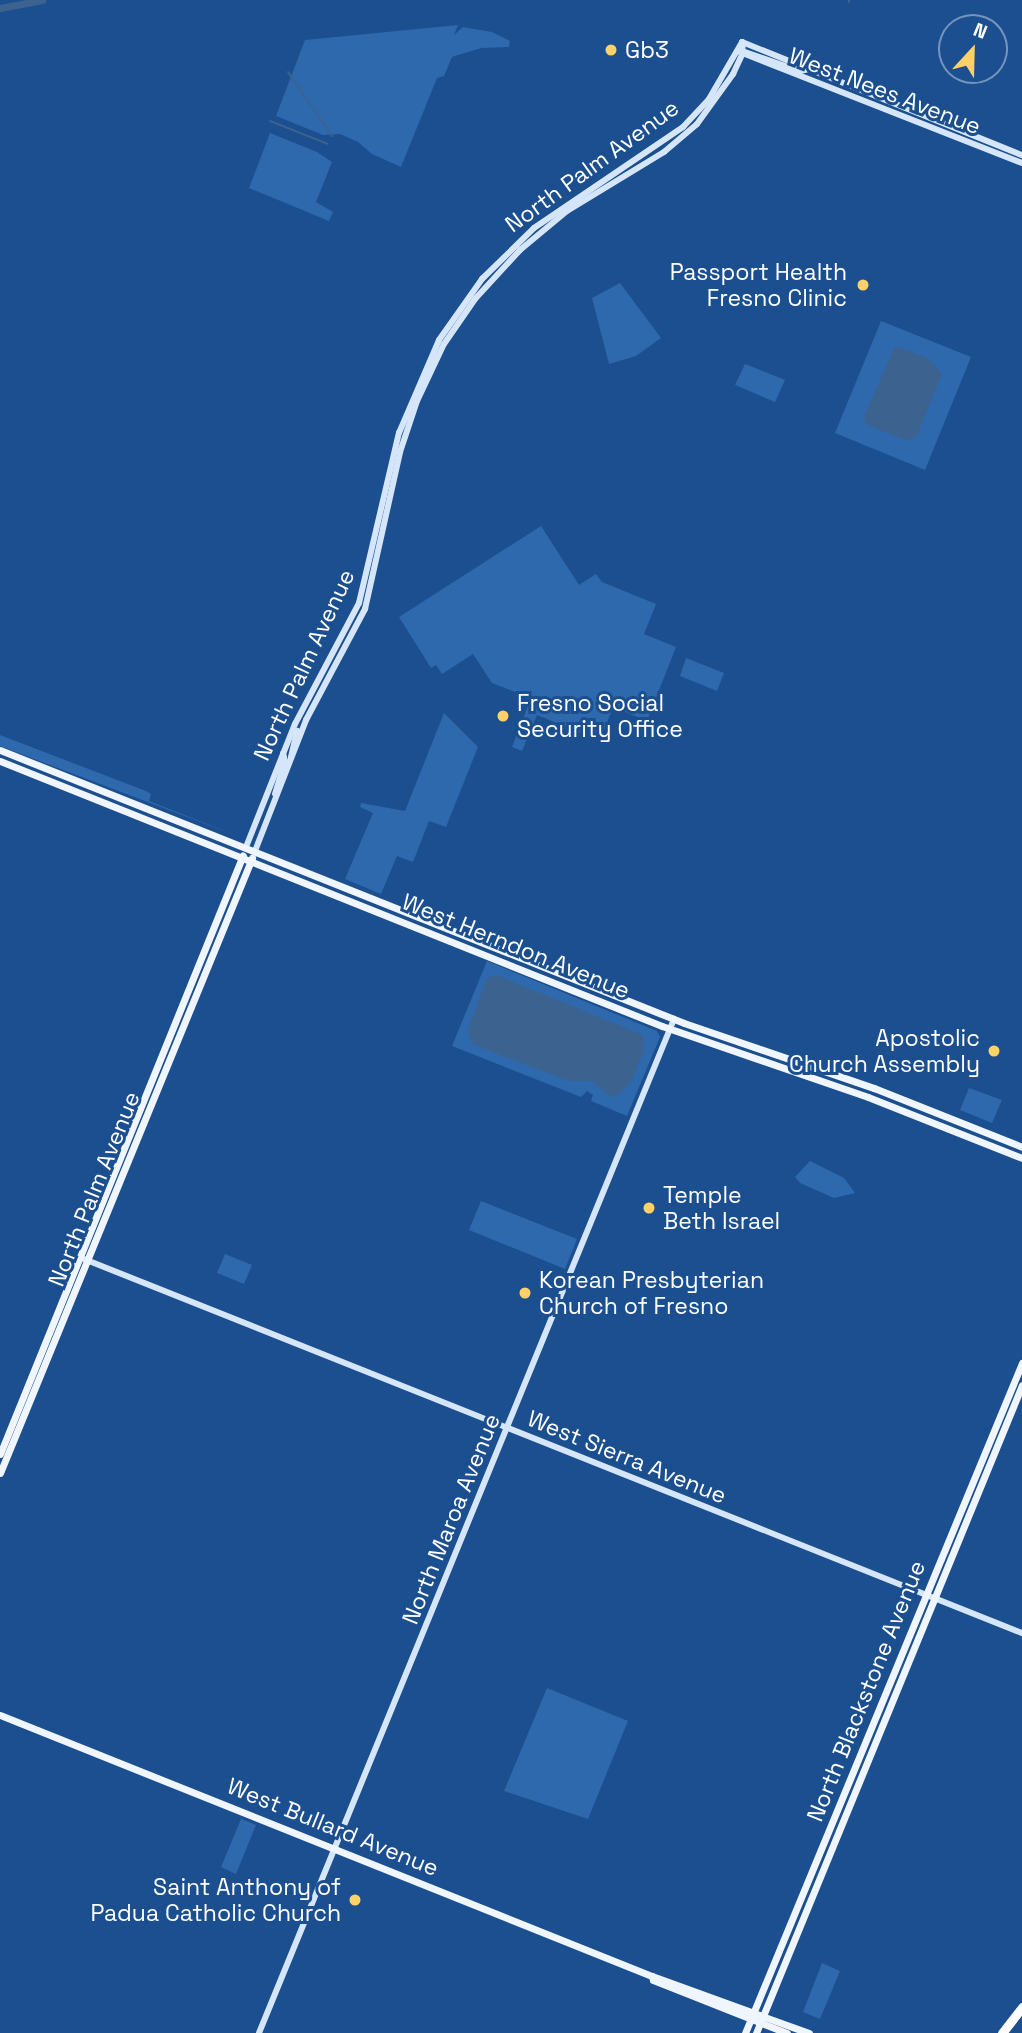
<!DOCTYPE html>
<html>
<head>
<meta charset="utf-8">
<style>
	body { margin:0 }
	#map { position:relative; width:1022px; height:2033px; overflow:hidden; background:#1b4f8f; font-family:"Space Grotesk",sans-serif }
	div>[style] { position:absolute }
	.green>* { inset:0; background:#2e69ad }
	.water>* { inset:0; background:#3c6290 }
	.stream>* { height:2px; margin:-1px; padding:0 1px; transform-origin:1px; border-radius:1px; background:#3c6290 }
	.river>* { height:7px; margin:-3.5px; padding:0 3.5px; transform-origin:3.5px; border-radius:3.5px; background:#3c6290 }
	.secondary>* { height:6px; margin:-3px; padding:0 3px; transform-origin:3px; border-radius:3px; background:#d6e6fa }
	.primary>* { height:7px; margin:-3.5px; padding:0 3.5px; transform-origin:3.5px; border-radius:3.5px; background:#f0f6ff }
	.motorway>* { height:9px; margin:-4.5px; padding:0 4.5px; transform-origin:4.5px; border-radius:4.5px; background:#fff }
	.dots>* { width:19px; height:19px; translate:-50% -50%; box-sizing:border-box; border:4px solid #1b4f8f; border-radius:50% }
	span { translate:-50% -50%; white-space:nowrap; text-align:center; line-height:1.15; -webkit-text-stroke:6px #1b4f8f; paint-order:stroke }
	.poi-label { font-size:23px; color:#fff }
	.left { translate:0 -50%; text-align:left }
	.right { translate:-100% -50%; text-align:right }
	.street-label { font-size:23px; color:#fff }
	.north { position:absolute; left:938px; top:14px; width:70px; height:70px; box-sizing:border-box; background:#1b4f8f; border:2px solid #7695bc; border-radius:50%; rotate:22deg; font-size:19px; font-weight:700; line-height:28px; text-align:center; color:#fff }
	.north::after { content:''; display:block; margin:auto; width:24px; height:32px; background:#ffd166; clip-path:polygon(50% 0,100% 100%,50% 72%,0 100%) }
</style>
</head>
<body>
<div id="map">
	<div class="green">
		<div style="clip-path:polygon(458px 25px,454px 35px,463px 27px,492px 32px,510px 41px,509px 47px,481px 48px,452px 57px,444px 76px,437px 78px,401px 167px,372px 154px,358px 142px,340px 134px,323px 135px,276px 116px,305px 40px)"></div>
		<div style="clip-path:polygon(270px 133px,317px 152px,332px 162px,316px 202px,333px 212px,329px 221px,249px 188px)"></div>
		<div style="clip-path:polygon(620px 283px,661px 338px,636px 356px,609px 364px,592px 298px)"></div>
		<div style="clip-path:polygon(881px 321px,971px 357px,925px 470px,835px 433px)"></div>
		<div style="clip-path:polygon(745px 364px,785px 380px,775px 402px,735px 385px)"></div>
		<div style="clip-path:polygon(541px 526px,579px 585px,596px 574px,602px 582px,656px 604px,644px 634px,676px 647px,647px 721px,613px 707px,600px 741px,537px 715px,522px 751px,512px 747px,531px 698px,492px 683px,473px 654px,442px 674px,436px 665px,431px 668px,399px 617px)"></div>
		<div style="clip-path:polygon(686px 658px,724px 673px,717px 691px,680px 676px)"></div>
		<div style="clip-path:polygon(444px 713px,478px 747px,446px 827px,429px 821px,413px 862px,397px 856px,381px 894px,345px 879px,373px 813px,360px 807px,361px 803px,405px 811px)"></div>
		<div style="clip-path:polygon(0 735px,146px 791px,151px 794px,149px 801px,240px 837px,0 746px)"></div>
		<div style="clip-path:polygon(487px 961px,657px 1031px,660px 1037px,627px 1116px,591px 1101px,593px 1095px,587px 1091px,581px 1097px,452px 1046px)"></div>
		<div style="clip-path:polygon(969px 1088px,1002px 1100px,992px 1123px,960px 1110px)"></div>
		<div style="clip-path:polygon(810px 1161px,844px 1178px,855px 1193px,834px 1198px,800px 1183px,795px 1177px)"></div>
		<div style="clip-path:polygon(481px 1201px,577px 1239px,565px 1269px,469px 1230px)"></div>
		<div style="clip-path:polygon(225px 1254px,252px 1265px,244px 1284px,217px 1273px)"></div>
		<div style="clip-path:polygon(547px 1688px,628px 1721px,588px 1819px,504px 1791px)"></div>
		<div style="clip-path:polygon(241px 1819px,256px 1825px,236px 1874px,221px 1867px)"></div>
		<div style="clip-path:polygon(822px 1963px,840px 1971px,820px 2019px,803px 2012px)"></div>
	</div>
	<div class="water">
		<div style="clip-path:polygon(895px 346px,928px 358px,942px 374px,917px 435px,908px 441px,866px 424px,864px 417px)"></div>
		<div style="clip-path:polygon(496px 975px,643px 1035px,644px 1051px,632px 1080px,621px 1093px,610px 1097px,592px 1081px,569px 1081px,472px 1044px,468px 1029px,487px 979px)"></div>
	</div>
	<div class="stream">
		<div style="left:849px;top:0;width:2px;rotate:90deg"></div>
		<div style="left:288px;top:72px;width:78px;rotate:55.5deg"></div>
		<div style="left:270px;top:121px;width:62px;rotate:21.6deg"></div>
	</div>
	<div class="river">
		<div style="left:0;top:8px;width:43px;rotate:-10.8deg"></div>
	</div>
	<div class="secondary">
		<div style="left:742px;top:42px;width:302px;rotate:22deg"></div>
		<div style="left:740px;top:52px;width:303px;rotate:21.5deg"></div>
		<div style="left:745px;top:52px;width:58px;rotate:19.1deg"></div>
		<div style="left:800px;top:71px;width:9px;rotate:-13deg"></div>
		<div style="left:291px;top:757px;width:27px;rotate:-77deg"></div>
		<div style="left:275px;top:794px;width:34px;rotate:-73deg"></div>
		<div style="left:285px;top:761px;width:8px;rotate:-104deg"></div>
		<div style="left:246px;top:847px;width:132px;rotate:-68.3deg"></div>
		<div style="left:295px;top:724px;width:137px;rotate:-62.1deg"></div>
		<div style="left:359px;top:603px;width:175px;rotate:-76.8deg"></div>
		<div style="left:399px;top:433px;width:101px;rotate:-66.7deg"></div>
		<div style="left:439px;top:340px;width:75px;rotate:-54.8deg"></div>
		<div style="left:482px;top:279px;width:73px;rotate:-44.4deg"></div>
		<div style="left:534px;top:228px;width:180px;rotate:-34.1deg"></div>
		<div style="left:683px;top:127px;width:38px;rotate:-47deg"></div>
		<div style="left:709px;top:99px;width:66px;rotate:-59.9deg"></div>
		<div style="left:255px;top:851px;width:141px;rotate:-68.7deg"></div>
		<div style="left:306px;top:720px;width:126px;rotate:-62deg"></div>
		<div style="left:365px;top:609px;width:161px;rotate:-77.4deg"></div>
		<div style="left:400px;top:452px;width:54px;rotate:-71.6deg"></div>
		<div style="left:417px;top:401px;width:63px;rotate:-64.7deg"></div>
		<div style="left:444px;top:344px;width:55px;rotate:-55.4deg"></div>
		<div style="left:475px;top:299px;width:67px;rotate:-47.4deg"></div>
		<div style="left:520px;top:250px;width:61px;rotate:-39.7deg"></div>
		<div style="left:567px;top:211px;width:114px;rotate:-31.3deg"></div>
		<div style="left:664px;top:152px;width:43px;rotate:-40.3deg"></div>
		<div style="left:697px;top:124px;width:62px;rotate:-54.2deg"></div>
		<div style="left:733px;top:74px;width:23px;rotate:-65deg"></div>
		<div style="left:743px;top:53px;width:11px;rotate:-95deg"></div>
		<div style="left:84px;top:1259px;width:1010px;rotate:21.74deg"></div>
		<div style="left:259px;top:2033px;width:1096px;rotate:-67.74deg"></div>
	</div>
	<div class="primary">
		<div style="left:0;top:750px;width:736px;rotate:21.76deg"></div>
		<div style="left:684px;top:1023px;width:201px;rotate:18.9deg"></div>
		<div style="left:874px;top:1088px;width:159px;rotate:21.7deg"></div>
		<div style="left:0;top:761px;width:713px;rotate:21.82deg"></div>
		<div style="left:662px;top:1026px;width:218px;rotate:19deg"></div>
		<div style="left:868px;top:1097px;width:166px;rotate:21.6deg"></div>
		<div style="left:0;top:1454px;width:646px;rotate:-67.92deg"></div>
		<div style="left:0;top:1473px;width:665px;rotate:-67.72deg"></div>
		<div style="left:0;top:1715px;width:702px;rotate:21.82deg"></div>
		<div style="left:652px;top:1976px;width:167px;rotate:20deg"></div>
		<div style="left:652px;top:1976px;width:4px;rotate:76deg"></div>
		<div style="left:653px;top:1980px;width:144px;rotate:21.6deg"></div>
		<div style="left:745px;top:2033px;width:725px;rotate:-67.54deg"></div>
		<div style="left:756px;top:2033px;width:700px;rotate:-67.68deg"></div>
	</div>
	<div class="motorway">
		<div style="left:1002px;top:2033px;width:33px;rotate:-52deg"></div>
	</div>
	<div class="dots">
		<div style="left:611px;top:50px;background:#ffd166"></div>
		<div style="left:863px;top:285px;background:#ffd166"></div>
		<div style="left:503px;top:716px;background:#ffd166"></div>
		<div style="left:994px;top:1051px;background:#ffd166"></div>
		<div style="left:649px;top:1208px;background:#ffd166"></div>
		<div style="left:525px;top:1293px;background:#ffd166"></div>
		<div style="left:355px;top:1900px;background:#ffd166"></div>
	</div>
	<div class="poi-label">
		<span class="left" style="left:625px;top:50px">Gb3</span>
		<span class="right" style="left:847px;top:285px">Passport Health<br>Fresno Clinic</span>
		<span class="left" style="left:517px;top:716px">Fresno Social<br>Security Office</span>
		<span class="right" style="left:980px;top:1051px">Apostolic<br>Church Assembly</span>
		<span class="left" style="left:663px;top:1208px">Temple<br>Beth Israel</span>
		<span class="left" style="left:539px;top:1293px">Korean Presbyterian<br>Church of Fresno</span>
		<span class="right" style="left:341px;top:1900px">Saint Anthony of<br>Padua Catholic Church</span>
	</div>
	<div class="street-label">
		<span style="left:885px;top:91px;rotate:21deg">West Nees Avenue</span>
		<span style="left:592px;top:166px;rotate:-36deg">North Palm Avenue</span>
		<span style="left:304px;top:665px;rotate:-65deg">North Palm Avenue</span>
		<span style="left:516px;top:946px;rotate:22deg">West Herndon Avenue</span>
		<span style="left:94px;top:1189px;rotate:-68deg">North Palm Avenue</span>
		<span style="left:627px;top:1457px;rotate:22deg">West Sierra Avenue</span>
		<span style="left:451px;top:1519px;rotate:-68deg">North Maroa Avenue</span>
		<span style="left:866px;top:1691px;rotate:-68deg">North Blackstone Avenue</span>
		<span style="left:333px;top:1827px;rotate:22deg">West Bullard Avenue</span>
	</div>
	<div class="north">N</div>
</div>
</body>
</html>
